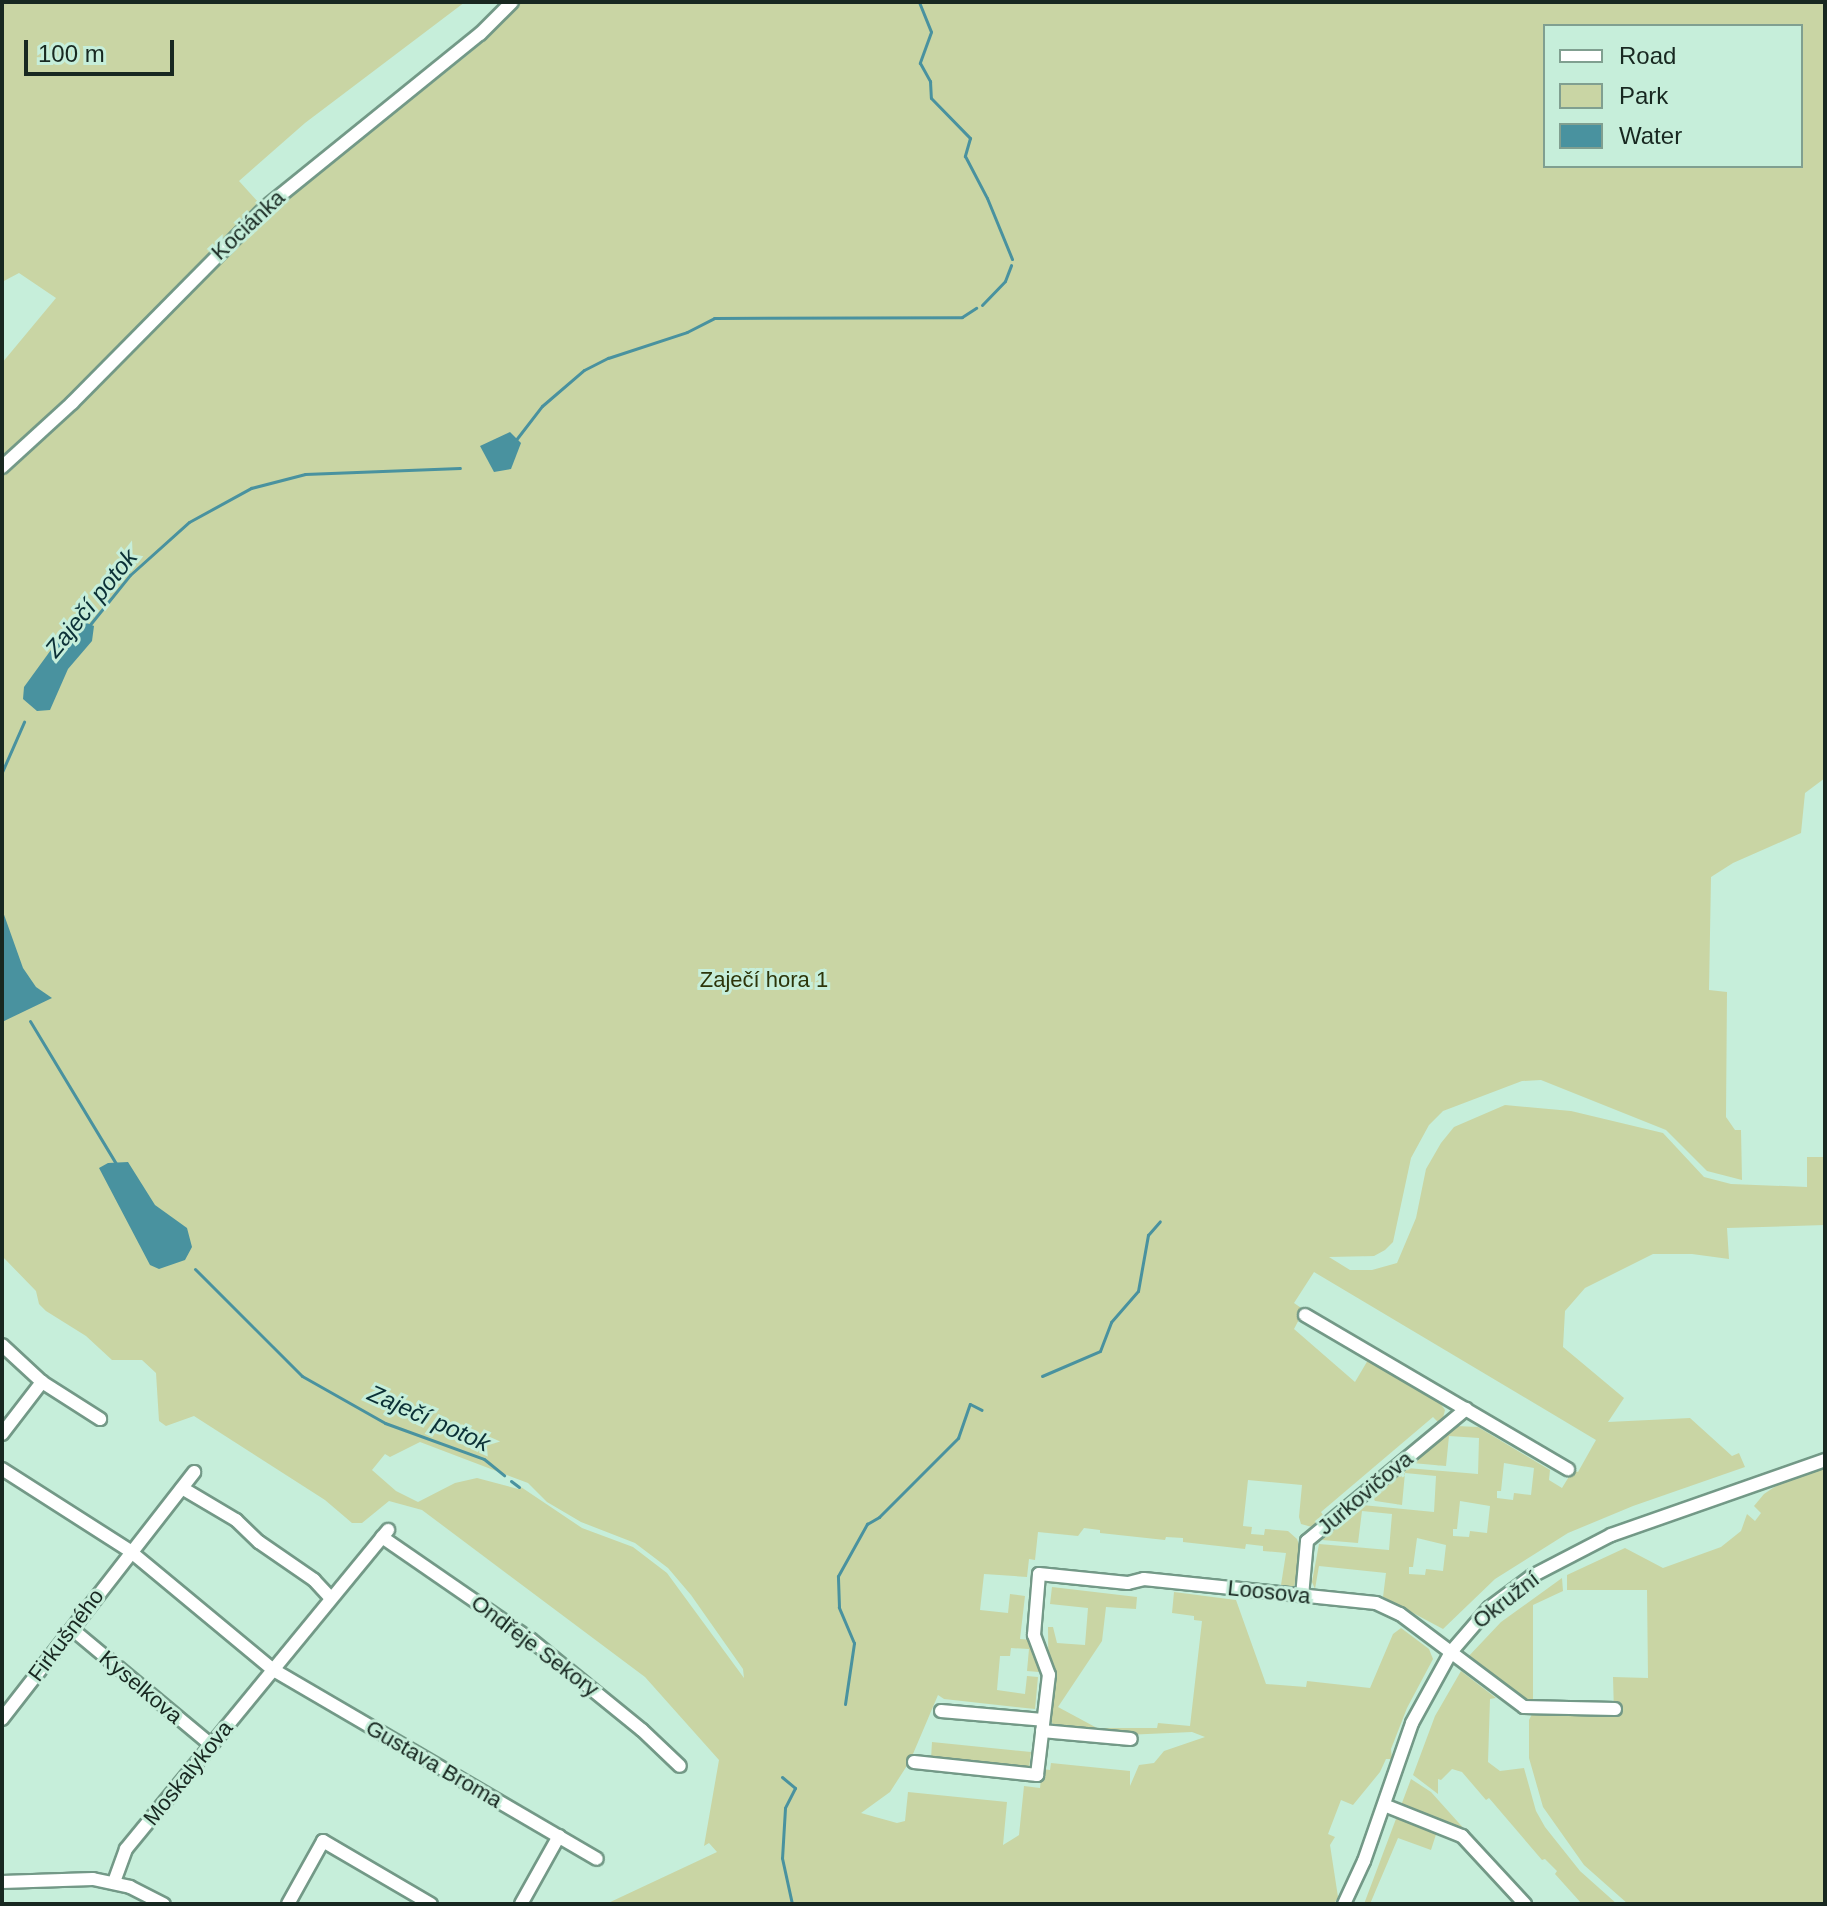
<!DOCTYPE html>
<html>
<head>
<meta charset="utf-8">
<style>
	body { margin:0 }
	#map { position:relative; width:1827px; height:1906px; overflow:hidden; background:#c6eeda; font-family:Arial,sans-serif }
	div>[style] { position:absolute }
	.green>* { inset:0; background:#c9d5a4 }
	.water>* { inset:0; background:#49929f }
	.stream>* { height:3px; margin:-1.5px; padding:0 1.5px; transform-origin:1.5px; border-radius:1.5px; background:#49929f }
	.roads { filter:drop-shadow(2px 0 #739987) drop-shadow(-2px 0 #739987) drop-shadow(0 2px #739987) drop-shadow(0 -2px #739987) }
	.minor>* { height:12px; margin:-6px; padding:0 6px; transform-origin:6px; border-radius:6px; background:#fff }
	span { translate:-50% -50%; white-space:nowrap; text-align:center; line-height:1.15; -webkit-text-stroke:6px #c6eeda; paint-order:stroke }
	.street-label { font-size:22px; color:#182821 }
	.park-label { font-size:22px; color:#2d350a }
	.water-label { font-size:24px; color:#0b3036; font-style:italic }
	.frame { position:absolute; inset:0; border:4px solid #182821; pointer-events:none }
	.legend { position:absolute; left:1543px; top:24px; width:260px; height:144px; box-sizing:border-box; background:#c6eeda; border:2px solid #809f90; margin:0; padding:10px 14px; list-style:none; font-size:24px; color:#182821 }
	.legend li { display:flex; align-items:center; gap:16px; height:40px }
	.legend b { width:40px; border:2px solid #809f90 }
	.scale { position:absolute; left:24px; top:40px; width:150px; height:36px; box-sizing:border-box; border:4px solid #182821; border-top:0; padding-left:10px; font-size:24px; line-height:28px; white-space:nowrap; color:#182821; -webkit-text-stroke:6px #c6eeda; paint-order:stroke }
</style>
</head>
<body>
<div id="map">
	<div class="green">
		<div style="clip-path:polygon(2px 2px,465px 2px,305px 123px,239px 181px,259px 203px,64px 401px,2px 458px,2px 363px,56px 298px,19px 273px,2px 282px)"></div>
		<div style="clip-path:polygon(evenodd,522px 2px,1825px 2px,1825px 778px,1805px 793px,1801px 833px,1733px 863px,1711px 877px,1709px 990px,1727px 992px,1726px 1117px,1735px 1130px,1741px 1130px,1742px 1180px,1707px 1171px,1666px 1130px,1541px 1080px,1522px 1081px,1443px 1111px,1429px 1125px,1411px 1158px,1393px 1242px,1385px 1250px,1374px 1256px,1329px 1257px,1350px 1270px,1372px 1270px,1397px 1263px,1416px 1218px,1426px 1169px,1441px 1143px,1454px 1127px,1505px 1105px,1571px 1111px,1663px 1133px,1704px 1177px,1731px 1184px,1807px 1187px,1807px 1157px,1825px 1157px,1825px 1225px,1727px 1228px,1729px 1259px,1692px 1254px,1653px 1254px,1585px 1288px,1565px 1311px,1563px 1347px,1624px 1398px,1608px 1422px,1690px 1418px,1732px 1456px,1739px 1453px,1745px 1467px,1633px 1506px,1568px 1533px,1495px 1579px,1443px 1629px,1383px 1597px,1386px 1573px,1319px 1566px,1315px 1589px,1312px 1582px,1319px 1544px,1389px 1550px,1392px 1514px,1362px 1511px,1358px 1543px,1322px 1540px,1362px 1505px,1434px 1512px,1436px 1476px,1405px 1473px,1402px 1505px,1369px 1500px,1407px 1468px,1478px 1474px,1479px 1438px,1449px 1436px,1446px 1466px,1412px 1463px,1456px 1426px,1478px 1427px,1550px 1470px,1549px 1480px,1562px 1488px,1573px 1470px,1578px 1472px,1596px 1440px,1314px 1272px,1294px 1303px,1304px 1310px,1294px 1329px,1355px 1382px,1368px 1360px,1440px 1403px,1445px 1410px,1443px 1418px,1438px 1422px,1433px 1417px,1321px 1512px,1325px 1518px,1312px 1527px,1301px 1524px,1299px 1517px,1302px 1485px,1248px 1480px,1243px 1526px,1252px 1527px,1251px 1534px,1264px 1535px,1265px 1529px,1288px 1531px,1297px 1539px,1302px 1553px,1294px 1587px,1281px 1585px,1286px 1553px,1263px 1551px,1263px 1546px,1246px 1544px,1245px 1549px,1183px 1542px,1183px 1538px,1166px 1537px,1165px 1540px,1100px 1533px,1100px 1530px,1084px 1528px,1078px 1536px,1038px 1532px,1035px 1560px,1029px 1559px,1027px 1577px,984px 1574px,980px 1610px,1008px 1613px,1010px 1594px,1025px 1596px,1020px 1639px,1033px 1640px,1040px 1659px,1039px 1672px,1027px 1671px,1029px 1649px,1011px 1648px,1010px 1656px,1000px 1656px,997px 1690px,1025px 1694px,1027px 1676px,1038px 1677px,1035px 1709px,944px 1699px,938px 1695px,910px 1761px,890px 1792px,861px 1813px,897px 1823px,905px 1821px,908px 1792px,1007px 1802px,1003px 1845px,1019px 1835px,1024px 1786px,1040px 1788px,1042px 1769px,1050px 1770px,1051px 1763px,1130px 1771px,1130px 1786px,1139px 1765px,1154px 1763px,1164px 1751px,1205px 1737px,1192px 1732px,1125px 1735px,1054px 1725px,1049px 1719px,1048px 1627px,1053px 1627px,1057px 1643px,1085px 1645px,1088px 1608px,1050px 1604px,1052px 1587px,1137px 1597px,1136px 1609px,1106px 1607px,1102px 1641px,1058px 1707px,1097px 1728px,1157px 1728px,1158px 1723px,1190px 1726px,1202px 1621px,1194px 1620px,1194px 1616px,1172px 1613px,1174px 1592px,1236px 1600px,1266px 1684px,1306px 1687px,1307px 1681px,1370px 1688px,1393px 1634px,1401px 1628px,1429px 1649px,1433px 1659px,1407px 1708px,1391px 1749px,1392px 1759px,1386px 1759px,1380px 1772px,1353px 1805px,1341px 1800px,1328px 1834px,1335px 1837px,1330px 1845px,1338px 1897px,1334px 1904px,606px 1904px,717px 1852px,709px 1843px,704px 1846px,719px 1760px,645px 1677px,422px 1510px,389px 1501px,362px 1523px,352px 1523px,325px 1500px,194px 1416px,166px 1426px,159px 1421px,156px 1373px,142px 1360px,112px 1360px,86px 1336px,46px 1311px,39px 1304px,36px 1291px,2px 1256px,2px 477px,73px 413px,193px 290px,292px 195px,470px 53px,522px 2px,1545px 26px,1801px 26px,1801px 166px,1545px 166px,1545px 26px,522px 2px,420px 1442px,528px 1483px,547px 1502px,581px 1522px,635px 1543px,668px 1568px,691px 1595px,743px 1669px,744px 1678px,667px 1573px,633px 1547px,582px 1528px,521px 1487px,518px 1489px,477px 1478px,455px 1483px,418px 1502px,396px 1491px,372px 1470px,385px 1454px,390px 1457px,420px 1442px,522px 2px,1504px 1463px,1534px 1468px,1531px 1495px,1514px 1493px,1513px 1500px,1497px 1498px,1497px 1491px,1501px 1491px,1504px 1463px,522px 2px,1460px 1501px,1490px 1506px,1487px 1533px,1470px 1531px,1469px 1537px,1453px 1536px,1453px 1529px,1457px 1529px,1460px 1501px,522px 2px,1417px 1538px,1446px 1545px,1443px 1571px,1426px 1569px,1425px 1575px,1409px 1574px,1409px 1567px,1413px 1567px,1417px 1538px)"></div>
		<div style="clip-path:polygon(1825px 1467px,1825px 1904px,1628px 1904px,1584px 1865px,1543px 1807px,1529px 1758px,1529px 1720px,1532px 1714px,1614px 1713px,1613px 1677px,1648px 1678px,1647px 1590px,1567px 1590px,1567px 1575px,1625px 1548px,1663px 1568px,1721px 1547px,1741px 1531px,1747px 1514px,1755px 1521px,1761px 1513px,1754px 1506px,1764px 1494px,1782px 1482px)"></div>
		<div style="clip-path:polygon(1562px 1578px,1563px 1591px,1533px 1605px,1533px 1699px,1540px 1700px,1540px 1704px,1528px 1702px,1467px 1658px,1501px 1622px)"></div>
		<div style="clip-path:polygon(1461px 1671px,1496px 1698px,1490px 1699px,1488px 1762px,1500px 1771px,1524px 1768px,1536px 1811px,1545px 1827px,1580px 1871px,1617px 1904px,1582px 1904px,1555px 1874px,1557px 1871px,1545px 1859px,1542px 1860px,1489px 1798px,1486px 1800px,1462px 1772px,1452px 1769px,1441px 1780px,1438px 1779px,1438px 1794px,1413px 1775px,1435px 1716px)"></div>
		<div style="clip-path:polygon(932px 1742px,1031px 1752px,1029px 1769px,931px 1759px)"></div>
		<div style="clip-path:polygon(1411px 1779px,1431px 1792px,1466px 1831px,1440px 1822px,1431px 1850px,1398px 1838px,1370px 1904px,1364px 1904px)"></div>
	</div>
	<div class="water">
		<div style="clip-path:polygon(510px 432px,521px 443px,511px 469px,494px 472px,480px 446px)"></div>
		<div style="clip-path:polygon(82px 621px,94px 626px,92px 641px,68px 669px,50px 710px,37px 711px,23px 699px,24px 687px,69px 625px)"></div>
		<div style="clip-path:polygon(2px 909px,23px 968px,36px 987px,52px 998px,2px 1022px)"></div>
		<div style="clip-path:polygon(128px 1162px,155px 1205px,187px 1228px,192px 1247px,185px 1260px,159px 1269px,150px 1265px,99px 1168px,108px 1163px)"></div>
	</div>
	<div class="stream">
		<div style="left:919px;top:2px;width:32px;rotate:68deg"></div>
		<div style="left:931px;top:32px;width:33px;rotate:110deg"></div>
		<div style="left:920px;top:63px;width:21px;rotate:61deg"></div>
		<div style="left:930px;top:81px;width:17px;rotate:87deg"></div>
		<div style="left:931px;top:98px;width:56px;rotate:45.7deg"></div>
		<div style="left:970px;top:138px;width:19px;rotate:106deg"></div>
		<div style="left:965px;top:156px;width:47px;rotate:62.4deg"></div>
		<div style="left:987px;top:198px;width:66px;rotate:67.7deg"></div>
		<div style="left:982px;top:305px;width:33px;rotate:-46deg"></div>
		<div style="left:1005px;top:281px;width:17px;rotate:-69deg"></div>
		<div style="left:515px;top:441px;width:44px;rotate:-52.4deg"></div>
		<div style="left:542px;top:406px;width:55px;rotate:-40.6deg"></div>
		<div style="left:584px;top:370px;width:27px;rotate:-27deg"></div>
		<div style="left:608px;top:358px;width:83px;rotate:-18.2deg"></div>
		<div style="left:687px;top:332px;width:30px;rotate:-27deg"></div>
		<div style="left:714px;top:318px;width:248px;rotate:-0.2deg"></div>
		<div style="left:962px;top:317px;width:17px;rotate:-33deg"></div>
		<div style="left:88px;top:627px;width:67px;rotate:-51.1deg"></div>
		<div style="left:130px;top:575px;width:79px;rotate:-41.9deg"></div>
		<div style="left:189px;top:522px;width:71px;rotate:-28.7deg"></div>
		<div style="left:251px;top:488px;width:56px;rotate:-14.5deg"></div>
		<div style="left:305px;top:474px;width:155px;rotate:-2.2deg"></div>
		<div style="left:2px;top:772px;width:55px;rotate:-66.3deg"></div>
		<div style="left:30px;top:1021px;width:168px;rotate:58.9deg"></div>
		<div style="left:195px;top:1269px;width:151px;rotate:45deg"></div>
		<div style="left:302px;top:1376px;width:95px;rotate:29.5deg"></div>
		<div style="left:385px;top:1423px;width:105px;rotate:20deg"></div>
		<div style="left:484px;top:1459px;width:26px;rotate:39deg"></div>
		<div style="left:1042px;top:1376px;width:63px;rotate:-23.3deg"></div>
		<div style="left:1100px;top:1351px;width:31px;rotate:-69deg"></div>
		<div style="left:1111px;top:1322px;width:41px;rotate:-48.9deg"></div>
		<div style="left:1138px;top:1291px;width:57px;rotate:-79.9deg"></div>
		<div style="left:1148px;top:1235px;width:18px;rotate:-49deg"></div>
		<div style="left:511px;top:1481px;width:10px;rotate:37deg"></div>
		<div style="left:845px;top:1704px;width:62px;rotate:-81.6deg"></div>
		<div style="left:854px;top:1643px;width:39px;rotate:-113deg"></div>
		<div style="left:839px;top:1607px;width:31px;rotate:-92deg"></div>
		<div style="left:838px;top:1576px;width:60px;rotate:-60.9deg"></div>
		<div style="left:867px;top:1524px;width:14px;rotate:-30deg"></div>
		<div style="left:879px;top:1517px;width:112px;rotate:-45deg"></div>
		<div style="left:958px;top:1438px;width:36px;rotate:-71deg"></div>
		<div style="left:970px;top:1404px;width:13px;rotate:27deg"></div>
		<div style="left:782px;top:1777px;width:17px;rotate:40deg"></div>
		<div style="left:795px;top:1788px;width:22px;rotate:117deg"></div>
		<div style="left:785px;top:1808px;width:50px;rotate:93.4deg"></div>
		<div style="left:782px;top:1858px;width:47px;rotate:77.7deg"></div>
	</div>
	<div class="roads">
		<div class="minor">
			<div style="left:2px;top:467px;width:95px;rotate:-42.4deg"></div>
			<div style="left:72px;top:403px;width:276px;rotate:-45.3deg"></div>
			<div style="left:266px;top:207px;width:275px;rotate:-39deg"></div>
			<div style="left:480px;top:34px;width:45px;rotate:-45deg"></div>
			<div style="left:1305px;top:1315px;width:305px;rotate:30.4deg"></div>
			<div style="left:2px;top:1345px;width:54px;rotate:42.8deg"></div>
			<div style="left:42px;top:1382px;width:69px;rotate:32.5deg"></div>
			<div style="left:2px;top:1434px;width:66px;rotate:-52.4deg"></div>
			<div style="left:2px;top:1469px;width:152px;rotate:32.6deg"></div>
			<div style="left:130px;top:1551px;width:185px;rotate:39.7deg"></div>
			<div style="left:272px;top:1669px;width:376px;rotate:30.3deg"></div>
			<div style="left:182px;top:1488px;width:63px;rotate:30.7deg"></div>
			<div style="left:236px;top:1520px;width:32px;rotate:44deg"></div>
			<div style="left:259px;top:1542px;width:67px;rotate:34.6deg"></div>
			<div style="left:314px;top:1580px;width:25px;rotate:47deg"></div>
			<div style="left:382px;top:1537px;width:180px;rotate:34.6deg"></div>
			<div style="left:530px;top:1639px;width:144px;rotate:39.1deg"></div>
			<div style="left:642px;top:1730px;width:52px;rotate:43.5deg"></div>
			<div style="left:1302px;top:1596px;width:55px;rotate:-84.8deg"></div>
			<div style="left:1307px;top:1541px;width:207px;rotate:-39.7deg"></div>
			<div style="left:72px;top:1629px;width:181px;rotate:39.8deg"></div>
			<div style="left:941px;top:1711px;width:102px;rotate:5deg"></div>
			<div style="left:2px;top:1719px;width:313px;rotate:-52.1deg"></div>
			<div style="left:1042px;top:1731px;width:89px;rotate:5.1deg"></div>
			<div style="left:914px;top:1762px;width:124px;rotate:6deg"></div>
			<div style="left:1037px;top:1775px;width:101px;rotate:-83.2deg"></div>
			<div style="left:1049px;top:1675px;width:43px;rotate:-110.6deg"></div>
			<div style="left:1034px;top:1635px;width:61px;rotate:-85.3deg"></div>
			<div style="left:1039px;top:1574px;width:89px;rotate:5.8deg"></div>
			<div style="left:1128px;top:1583px;width:16px;rotate:-14deg"></div>
			<div style="left:1144px;top:1579px;width:233px;rotate:5.9deg"></div>
			<div style="left:1376px;top:1603px;width:26px;rotate:25deg"></div>
			<div style="left:1400px;top:1614px;width:155px;rotate:36.9deg"></div>
			<div style="left:1524px;top:1707px;width:91px;rotate:1.3deg"></div>
			<div style="left:1384px;top:1805px;width:84px;rotate:21.7deg"></div>
			<div style="left:1462px;top:1836px;width:93px;rotate:47.2deg"></div>
			<div style="left:2px;top:1882px;width:91px;rotate:-1.9deg"></div>
			<div style="left:93px;top:1879px;width:38px;rotate:12deg"></div>
			<div style="left:130px;top:1887px;width:38px;rotate:27deg"></div>
			<div style="left:114px;top:1882px;width:35px;rotate:-70deg"></div>
			<div style="left:126px;top:1849px;width:413px;rotate:-50.6deg"></div>
			<div style="left:288px;top:1904px;width:72px;rotate:-60.9deg"></div>
			<div style="left:323px;top:1841px;width:125px;rotate:30.3deg"></div>
			<div style="left:521px;top:1904px;width:78px;rotate:-60.8deg"></div>
			<div style="left:1344px;top:1904px;width:47px;rotate:-65.1deg"></div>
			<div style="left:1364px;top:1861px;width:146px;rotate:-70.8deg"></div>
			<div style="left:1412px;top:1723px;width:81px;rotate:-61.2deg"></div>
			<div style="left:1451px;top:1652px;width:58px;rotate:-49.2deg"></div>
			<div style="left:1489px;top:1608px;width:54px;rotate:-36.7deg"></div>
			<div style="left:1532px;top:1576px;width:89px;rotate:-27.4deg"></div>
			<div style="left:1611px;top:1535px;width:227px;rotate:-19.3deg"></div>
		</div>
	</div>
	<div class="street-label">
		<span style="left:248px;top:225px;rotate:-43deg">Kociánka</span>
		<span style="left:1365px;top:1493px;rotate:-40deg">Jurkovičova</span>
		<span style="left:1269px;top:1592px;rotate:6deg">Loosova</span>
		<span style="left:1506px;top:1600px;rotate:-38deg">Okružní</span>
		<span style="left:66px;top:1635px;rotate:-53deg">Firkušného</span>
		<span style="left:535px;top:1646px;rotate:37deg">Ondřeje Sekory</span>
		<span style="left:141px;top:1687px;rotate:40deg">Kyselkova</span>
		<span style="left:434px;top:1764px;rotate:30deg">Gustava Broma</span>
		<span style="left:188px;top:1773px;rotate:-51deg">Moskalykova</span>
	</div>
	<div class="park-label">
		<span style="left:764px;top:980px">Zaječí hora 1</span>
	</div>
	<div class="water-label">
		<span style="left:91px;top:603px;rotate:-51deg">Zaječí potok</span>
		<span style="left:429px;top:1418px;rotate:24deg">Zaječí potok</span>
	</div>
	<div class="frame"></div>
	<ul class="legend">
	<li><b style="height:10px;background:#fff"></b>Road</li>
	<li><b style="height:22px;background:#c9d5a4"></b>Park</li>
	<li><b style="height:22px;background:#49929f"></b>Water</li>
	</ul>
	<div class="scale">100 m</div>
</div>
</body>
</html>
